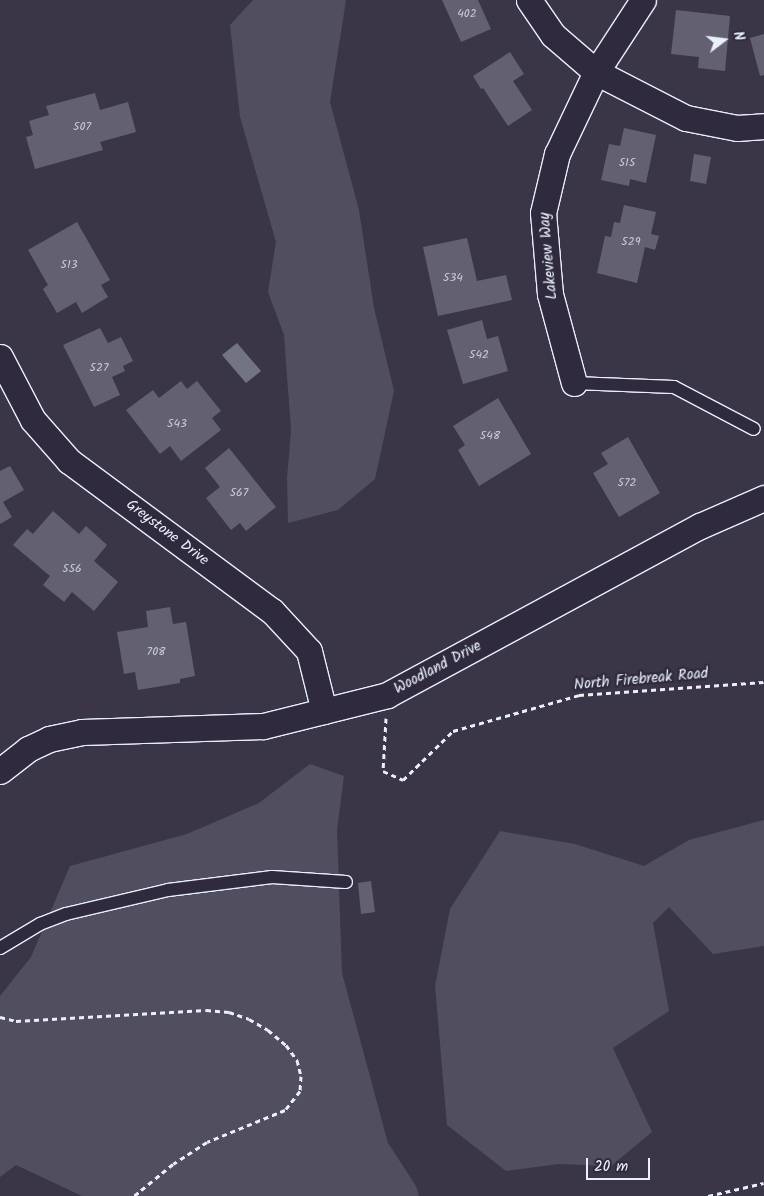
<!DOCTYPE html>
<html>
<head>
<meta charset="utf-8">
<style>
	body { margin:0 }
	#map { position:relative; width:764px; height:1196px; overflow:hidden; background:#3a3648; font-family:Kalam,sans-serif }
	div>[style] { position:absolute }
	.green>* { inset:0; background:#504e5f }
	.water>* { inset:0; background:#737482 }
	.building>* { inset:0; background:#636171 }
	.path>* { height:3px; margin-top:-1.5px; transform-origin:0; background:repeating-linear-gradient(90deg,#e8f1f8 0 5px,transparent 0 9px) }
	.roads { filter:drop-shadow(1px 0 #e8f1f8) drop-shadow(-1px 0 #e8f1f8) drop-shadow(0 1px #e8f1f8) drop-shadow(0 -1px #e8f1f8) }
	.service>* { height:12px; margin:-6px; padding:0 6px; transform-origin:6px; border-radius:6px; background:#2f2a3d }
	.minor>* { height:25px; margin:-12.5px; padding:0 12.5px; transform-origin:12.5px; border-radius:12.5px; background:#2f2a3d }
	span { translate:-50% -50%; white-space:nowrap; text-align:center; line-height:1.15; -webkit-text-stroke:5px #2f2a3d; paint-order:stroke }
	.number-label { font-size:12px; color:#c7cdd6 }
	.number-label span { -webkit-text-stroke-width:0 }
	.street-label { font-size:15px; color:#e8f1f8 }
	.north { position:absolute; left:699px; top:15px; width:50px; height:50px; -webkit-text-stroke:4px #2f2a3d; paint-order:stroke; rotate:75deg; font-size:14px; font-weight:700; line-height:20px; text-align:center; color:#e8f1f8 }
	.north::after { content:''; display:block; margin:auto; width:18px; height:22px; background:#e8f1f8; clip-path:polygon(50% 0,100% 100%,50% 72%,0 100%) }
	.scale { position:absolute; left:586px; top:1158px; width:64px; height:22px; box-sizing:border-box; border:2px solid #e8f1f8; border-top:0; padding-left:6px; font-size:15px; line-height:18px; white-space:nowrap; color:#e8f1f8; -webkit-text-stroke:4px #2f2a3d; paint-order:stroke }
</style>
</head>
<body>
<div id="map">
	<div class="green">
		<div style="clip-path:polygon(253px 0,346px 0,330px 102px,359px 210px,374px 308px,394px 391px,375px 479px,338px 510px,288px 523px,287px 478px,291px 430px,284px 335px,268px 292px,276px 242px,240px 117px,230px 25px)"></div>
		<div style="clip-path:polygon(310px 764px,344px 776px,337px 830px,342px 973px,388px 1143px,416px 1186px,419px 1196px,82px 1196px,16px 1165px,0 1177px,0 996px,31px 957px,70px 866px,187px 834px,259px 803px)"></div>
		<div style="clip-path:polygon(764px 820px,764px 946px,713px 954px,669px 907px,653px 923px,669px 1011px,613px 1048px,652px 1132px,611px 1166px,559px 1164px,506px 1171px,447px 1125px,435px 986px,450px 909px,500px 831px,575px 844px,644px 866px,689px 840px)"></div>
	</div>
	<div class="water">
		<div style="clip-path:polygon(237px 343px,261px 371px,246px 383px,222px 355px)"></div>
	</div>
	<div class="building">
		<div style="clip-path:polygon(442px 0,478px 0,491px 29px,461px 42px)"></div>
		<div style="clip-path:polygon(676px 10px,730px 16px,725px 71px,698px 68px,699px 57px,671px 54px)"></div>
		<div style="clip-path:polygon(764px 34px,764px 75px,760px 76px,750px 38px)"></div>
		<div style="clip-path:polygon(510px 52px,524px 74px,513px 81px,532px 110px,508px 126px,483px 88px,481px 89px,473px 76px)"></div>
		<div style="clip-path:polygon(95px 93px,100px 110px,128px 102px,136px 132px,100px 142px,103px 150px,35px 169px,26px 137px,33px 135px,29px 121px,49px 115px,46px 106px)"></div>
		<div style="clip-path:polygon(624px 128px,656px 135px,646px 183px,630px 179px,629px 186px,601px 180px,609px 144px,620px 146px)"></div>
		<div style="clip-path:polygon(694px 154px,711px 157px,706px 184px,690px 181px)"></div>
		<div style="clip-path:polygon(624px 205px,656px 212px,651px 234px,659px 236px,655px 250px,645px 247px,637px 283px,597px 273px,605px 236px,611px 237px,614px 222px,620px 223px)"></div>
		<div style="clip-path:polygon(77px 222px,110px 280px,101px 285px,108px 297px,82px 313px,76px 302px,57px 313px,43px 289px,48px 285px,28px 250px)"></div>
		<div style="clip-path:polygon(467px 238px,477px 281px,506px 275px,512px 300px,438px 316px,423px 247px)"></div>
		<div style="clip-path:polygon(482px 320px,487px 339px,498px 336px,508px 371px,463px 384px,447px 330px)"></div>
		<div style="clip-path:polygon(100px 328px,108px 343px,121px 337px,133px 361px,123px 366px,125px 371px,112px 377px,120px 395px,94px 407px,63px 345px)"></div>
		<div style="clip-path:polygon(181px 381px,187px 389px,197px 381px,221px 411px,212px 418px,221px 430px,181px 461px,170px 446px,160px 454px,126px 410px,153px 390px,159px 398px)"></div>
		<div style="clip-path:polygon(498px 398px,531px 454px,479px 486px,458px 450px,465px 445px,453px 426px)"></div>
		<div style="clip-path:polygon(628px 437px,660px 493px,619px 517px,593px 473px,608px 464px,601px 453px)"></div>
		<div style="clip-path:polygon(229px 448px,276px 507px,246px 531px,240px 523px,231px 530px,206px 498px,220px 487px,205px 468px)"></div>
		<div style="clip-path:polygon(10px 466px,24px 490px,3px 502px,12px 517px,0 524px,0 471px)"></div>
		<div style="clip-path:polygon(53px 511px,79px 534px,86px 526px,107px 545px,94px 561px,118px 582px,94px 611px,72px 592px,64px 602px,43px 585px,50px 576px,13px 545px,27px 529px,33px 534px)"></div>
		<div style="clip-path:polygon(170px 607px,173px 624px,186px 622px,195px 676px,180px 679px,180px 683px,138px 690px,135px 672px,124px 674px,117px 632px,148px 627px,146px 611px)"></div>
		<div style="clip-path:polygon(371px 881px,375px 912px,361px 914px,358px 883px)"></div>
	</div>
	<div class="path">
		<div style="left:386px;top:718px;width:53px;rotate:93.2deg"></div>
		<div style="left:383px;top:771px;width:22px;rotate:24deg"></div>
		<div style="left:403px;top:780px;width:70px;rotate:-44.4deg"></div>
		<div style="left:453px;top:731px;width:131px;rotate:-15.9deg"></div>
		<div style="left:579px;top:695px;width:185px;rotate:-4deg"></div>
		<div style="left:0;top:1017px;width:16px;rotate:14deg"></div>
		<div style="left:16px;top:1021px;width:190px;rotate:-3.3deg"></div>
		<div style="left:206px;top:1010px;width:23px;rotate:5deg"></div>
		<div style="left:229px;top:1012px;width:21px;rotate:19deg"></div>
		<div style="left:249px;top:1019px;width:22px;rotate:30deg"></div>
		<div style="left:268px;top:1030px;width:23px;rotate:40deg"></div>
		<div style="left:286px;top:1045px;width:19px;rotate:54deg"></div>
		<div style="left:297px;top:1060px;width:16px;rotate:76deg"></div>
		<div style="left:301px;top:1076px;width:15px;rotate:94deg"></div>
		<div style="left:300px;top:1091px;width:24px;rotate:128deg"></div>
		<div style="left:285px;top:1110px;width:84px;rotate:157.7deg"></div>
		<div style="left:207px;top:1142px;width:40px;rotate:147.1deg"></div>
		<div style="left:173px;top:1164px;width:50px;rotate:140.6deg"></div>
		<div style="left:708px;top:1196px;width:57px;rotate:-13.1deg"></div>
	</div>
	<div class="roads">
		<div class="service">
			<div style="left:574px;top:383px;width:100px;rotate:2.3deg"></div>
			<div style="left:674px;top:387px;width:90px;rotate:27.7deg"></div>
			<div style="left:0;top:948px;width:47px;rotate:-31deg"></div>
			<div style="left:40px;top:924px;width:28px;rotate:-21deg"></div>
			<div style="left:66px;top:914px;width:105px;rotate:-13.2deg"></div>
			<div style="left:168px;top:890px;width:105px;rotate:-7.1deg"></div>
			<div style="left:272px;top:877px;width:74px;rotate:3.9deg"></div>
		</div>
		<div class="minor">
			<div style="left:529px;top:0;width:42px;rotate:55.6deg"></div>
			<div style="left:553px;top:35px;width:57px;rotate:40.7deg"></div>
			<div style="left:596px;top:72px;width:101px;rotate:27.1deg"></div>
			<div style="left:686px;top:118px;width:52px;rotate:11.1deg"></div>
			<div style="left:737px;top:128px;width:27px;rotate:-4deg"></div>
			<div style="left:0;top:357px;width:71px;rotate:62.4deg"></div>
			<div style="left:33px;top:420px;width:55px;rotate:48.7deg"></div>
			<div style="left:69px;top:461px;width:252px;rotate:36.5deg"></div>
			<div style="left:272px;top:611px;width:54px;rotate:47.2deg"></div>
			<div style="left:309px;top:651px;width:62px;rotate:76deg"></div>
			<div style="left:574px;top:383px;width:92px;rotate:-105.1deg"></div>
			<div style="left:550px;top:294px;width:81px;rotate:-94.9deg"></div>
			<div style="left:543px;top:213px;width:61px;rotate:-76.7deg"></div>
			<div style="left:557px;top:154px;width:91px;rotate:-64.6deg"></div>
			<div style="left:596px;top:72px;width:86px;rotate:-56.9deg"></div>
			<div style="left:0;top:771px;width:36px;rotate:-38deg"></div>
			<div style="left:28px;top:749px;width:23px;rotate:-25deg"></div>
			<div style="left:49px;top:739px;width:34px;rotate:-12deg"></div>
			<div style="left:82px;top:732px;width:181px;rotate:-1.9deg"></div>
			<div style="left:263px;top:726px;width:128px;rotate:-14deg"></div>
			<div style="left:387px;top:695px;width:356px;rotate:-28.4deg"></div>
			<div style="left:700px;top:526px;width:70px;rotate:-23.6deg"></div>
		</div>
	</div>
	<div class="number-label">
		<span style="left:467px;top:14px">402</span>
		<span style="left:82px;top:127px">507</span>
		<span style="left:627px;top:163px">515</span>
		<span style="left:631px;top:242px">529</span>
		<span style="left:69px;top:265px">513</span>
		<span style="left:453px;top:278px">534</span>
		<span style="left:479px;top:355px">542</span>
		<span style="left:99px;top:368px">527</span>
		<span style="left:177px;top:424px">543</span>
		<span style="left:490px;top:436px">548</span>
		<span style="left:627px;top:483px">572</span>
		<span style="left:239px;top:493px">567</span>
		<span style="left:72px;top:569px">556</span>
		<span style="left:156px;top:652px">708</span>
	</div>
	<div class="street-label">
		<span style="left:549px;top:256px;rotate:-95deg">Lakeview Way</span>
		<span style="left:167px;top:533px;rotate:37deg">Greystone Drive</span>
		<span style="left:438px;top:668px;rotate:-28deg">Woodland Drive</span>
		<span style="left:641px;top:680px;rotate:-5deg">North Firebreak Road</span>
	</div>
	<div class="north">N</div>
	<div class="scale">20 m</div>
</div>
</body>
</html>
